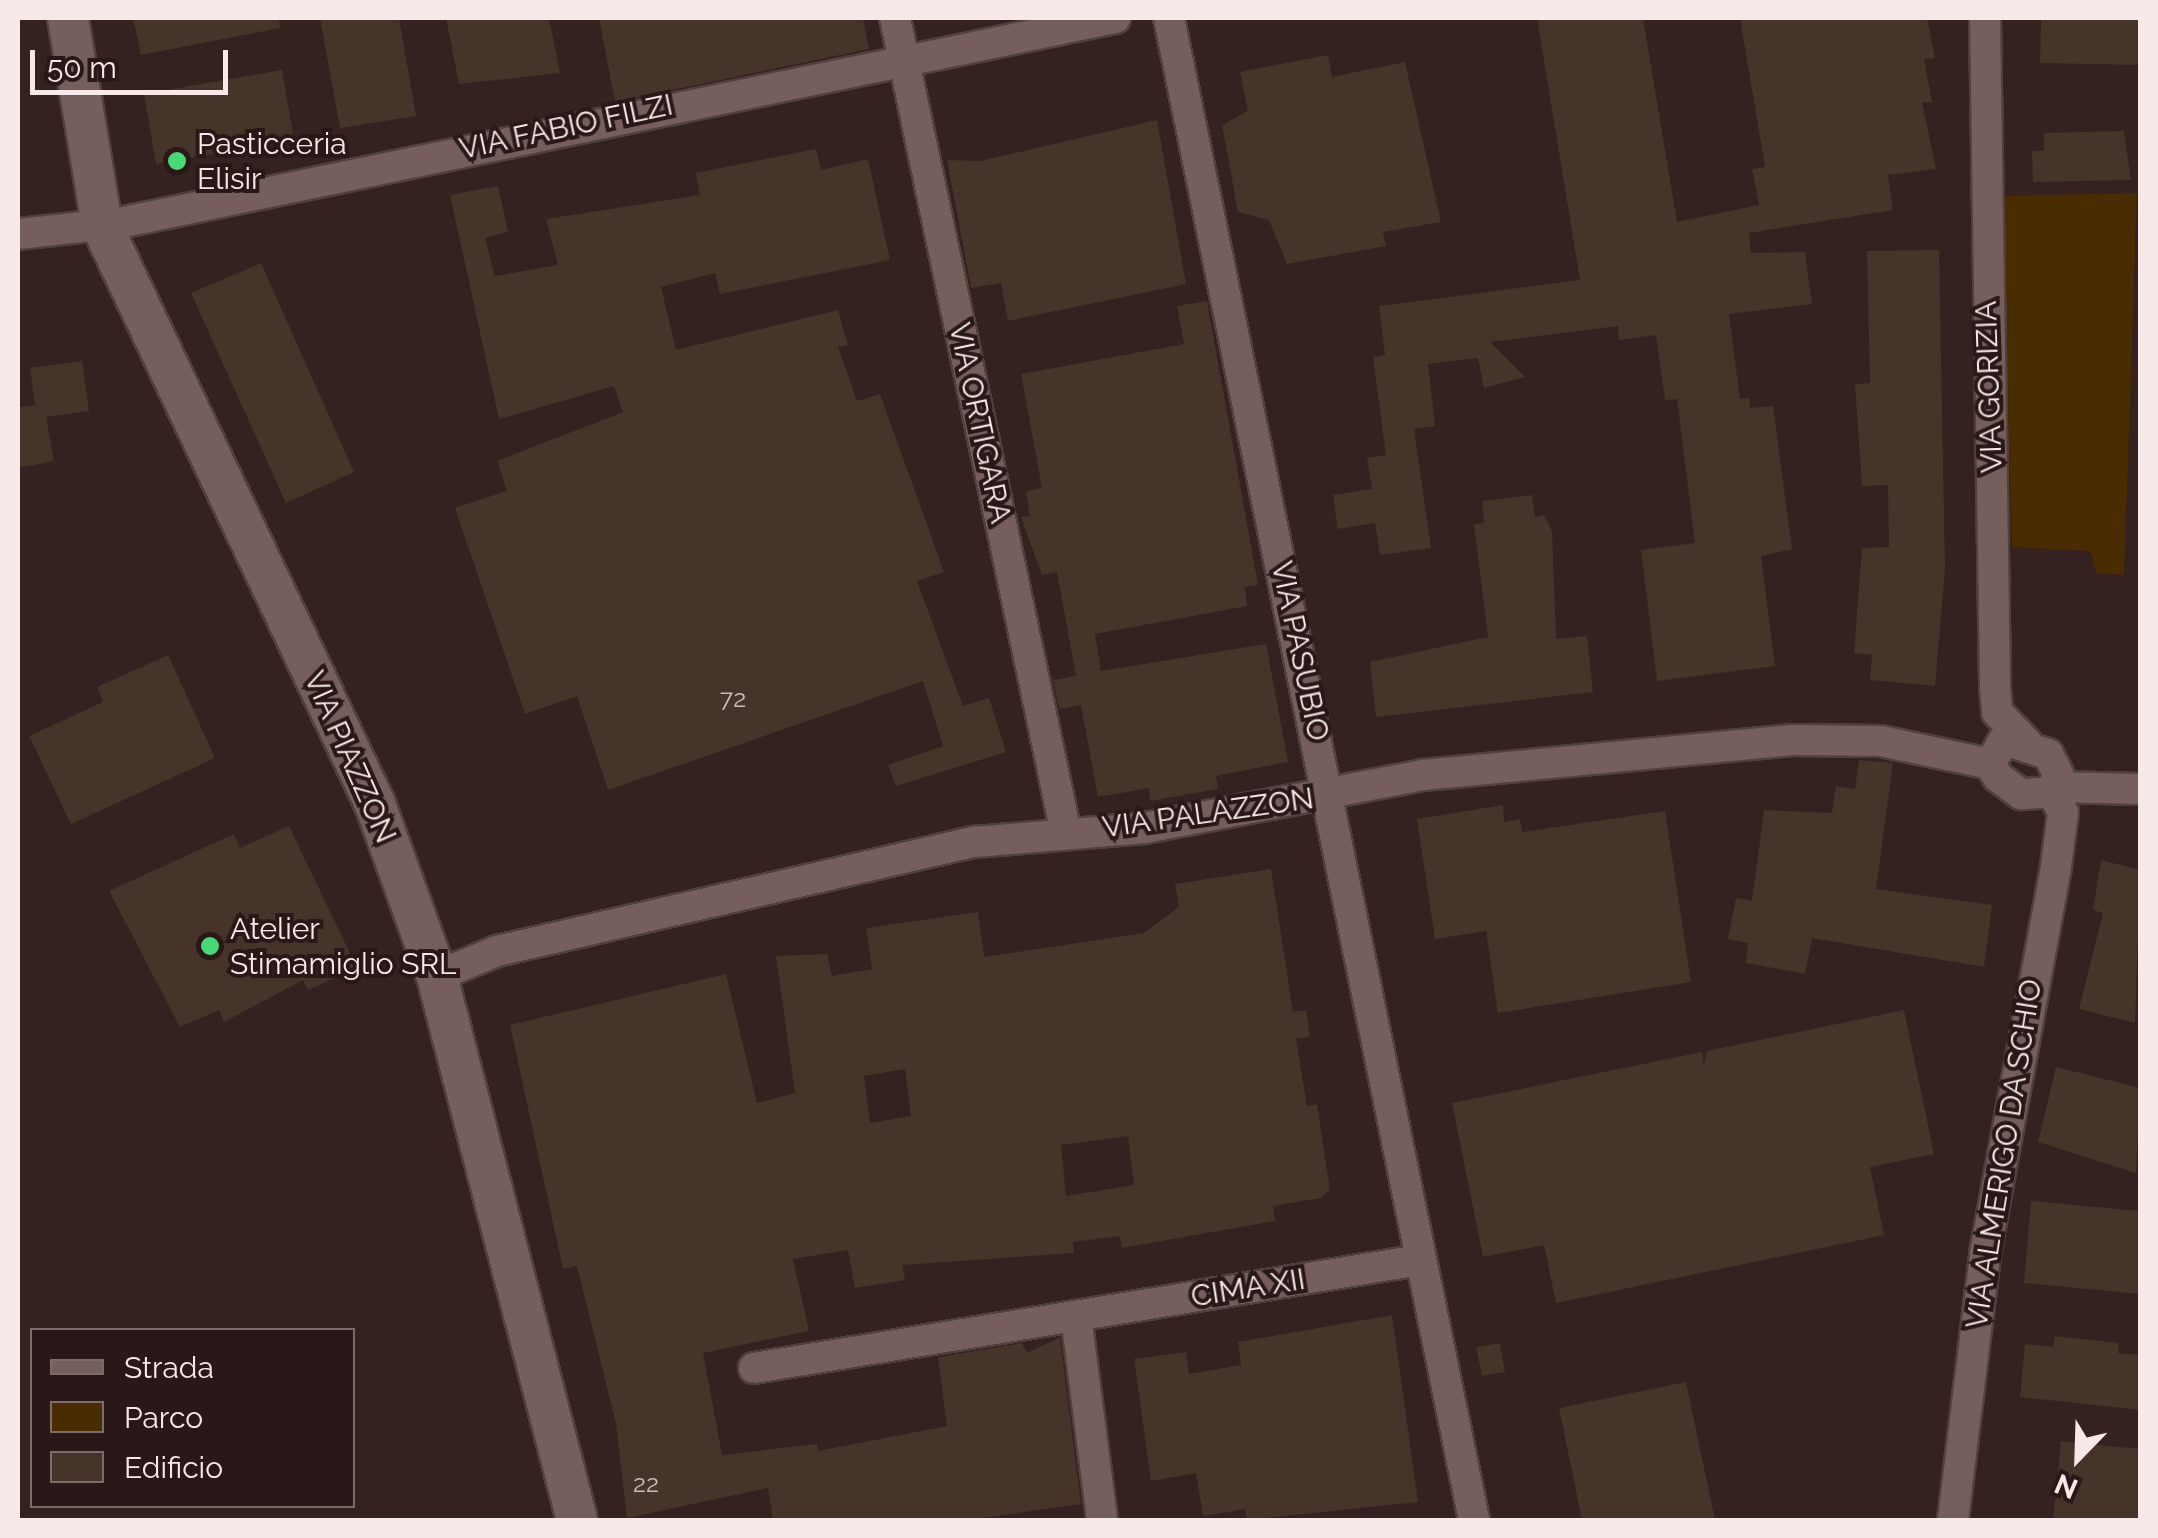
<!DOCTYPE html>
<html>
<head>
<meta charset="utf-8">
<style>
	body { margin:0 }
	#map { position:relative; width:2158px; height:1538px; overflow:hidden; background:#352120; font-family:Raleway,sans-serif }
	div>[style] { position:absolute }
	.green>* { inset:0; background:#492d00 }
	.building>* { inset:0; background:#46332a }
	.roads { filter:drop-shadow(2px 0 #50403f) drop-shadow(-2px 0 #50403f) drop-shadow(0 2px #50403f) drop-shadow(0 -2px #50403f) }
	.street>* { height:30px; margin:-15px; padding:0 15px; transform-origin:15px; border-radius:15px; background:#765e5d }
	.secondary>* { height:40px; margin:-20px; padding:0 20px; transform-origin:20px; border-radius:20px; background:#765e5d }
	.dots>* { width:28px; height:28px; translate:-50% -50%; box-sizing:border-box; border:5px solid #2a1717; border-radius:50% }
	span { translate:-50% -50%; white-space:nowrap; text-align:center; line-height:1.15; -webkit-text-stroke:8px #2a1717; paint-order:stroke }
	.number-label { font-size:25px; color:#cbbcb8 }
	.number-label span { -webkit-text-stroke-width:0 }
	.street-label { font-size:30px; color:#f7e9e8 }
	.poi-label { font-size:30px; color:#f7e9e8 }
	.left { translate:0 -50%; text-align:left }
	.frame { position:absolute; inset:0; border:20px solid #f7e9e8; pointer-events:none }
	.legend { position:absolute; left:30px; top:1328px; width:325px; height:180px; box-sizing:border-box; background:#2a1717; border:2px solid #7c6b6b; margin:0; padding:12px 18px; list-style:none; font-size:30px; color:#f7e9e8 }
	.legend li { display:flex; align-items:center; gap:20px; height:50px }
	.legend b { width:50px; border:2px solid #7c6b6b }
	.north { position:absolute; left:2028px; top:1408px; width:100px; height:100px; -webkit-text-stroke:8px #2a1717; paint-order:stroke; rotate:203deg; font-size:28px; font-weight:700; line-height:40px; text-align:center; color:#f7e9e8 }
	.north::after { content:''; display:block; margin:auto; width:35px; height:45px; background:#f7e9e8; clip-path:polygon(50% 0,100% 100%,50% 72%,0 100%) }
	.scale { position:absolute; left:30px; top:50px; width:198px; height:45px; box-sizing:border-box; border:5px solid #f7e9e8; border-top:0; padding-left:12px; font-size:30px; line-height:35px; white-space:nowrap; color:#f7e9e8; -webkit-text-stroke:8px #2a1717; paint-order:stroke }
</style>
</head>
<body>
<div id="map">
	<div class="green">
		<div style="clip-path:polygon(2137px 193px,2124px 575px,2097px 573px,2090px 551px,2012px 547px,2001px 196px)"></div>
	</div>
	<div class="building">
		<div style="clip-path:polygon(133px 18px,279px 18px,280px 28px,141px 55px)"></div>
		<div style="clip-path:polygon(320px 18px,399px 18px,416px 116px,340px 128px)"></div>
		<div style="clip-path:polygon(446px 18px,549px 18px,560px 73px,459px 84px)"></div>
		<div style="clip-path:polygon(599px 18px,863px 18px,869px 49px,615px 102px)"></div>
		<div style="clip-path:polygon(1537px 18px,1643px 18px,1677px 222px,1759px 205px,1752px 169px,1765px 167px,1740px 18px,1927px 18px,1935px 58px,1924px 59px,1932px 102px,1922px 102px,1936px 169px,1888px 175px,1893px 210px,1749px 233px,1751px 253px,1805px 252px,1812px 304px,1729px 314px,1740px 399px,1749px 398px,1750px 408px,1773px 406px,1792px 549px,1761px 556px,1775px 666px,1657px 681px,1641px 550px,1695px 543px,1677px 399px,1665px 400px,1656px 335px,1619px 340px,1618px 326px,1490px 342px,1525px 377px,1484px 388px,1478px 358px,1428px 364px,1435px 426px,1414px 429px,1431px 548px,1380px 555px,1375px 523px,1338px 529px,1333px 495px,1372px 489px,1367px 458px,1386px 455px,1373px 357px,1385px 355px,1379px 306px,1580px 280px)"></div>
		<div style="clip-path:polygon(2041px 18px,2140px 18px,2140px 65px,2040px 63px)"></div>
		<div style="clip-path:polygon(1328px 55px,1332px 77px,1405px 62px,1441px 222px,1383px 232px,1386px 246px,1287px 264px,1269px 220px,1238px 212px,1222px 125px,1248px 111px,1240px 72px)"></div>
		<div style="clip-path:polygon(282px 70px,294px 140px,156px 164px,144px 94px)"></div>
		<div style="clip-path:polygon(1157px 120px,1186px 284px,1008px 321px,1001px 283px,971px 288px,947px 160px,980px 161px)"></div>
		<div style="clip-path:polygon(2124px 131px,2131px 180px,2033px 182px,2032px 151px,2044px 151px,2044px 133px)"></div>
		<div style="clip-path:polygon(816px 149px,821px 170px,868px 159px,890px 260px,720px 294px,715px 273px,661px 287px,676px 350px,838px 310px,848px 345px,838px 347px,857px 401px,880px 394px,944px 572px,917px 581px,963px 706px,989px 698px,1006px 752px,896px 786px,888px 765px,943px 746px,923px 681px,608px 790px,577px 696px,525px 714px,455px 508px,507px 491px,497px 461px,623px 412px,614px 386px,499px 419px,450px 195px,498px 186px,508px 232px,485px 238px,495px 276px,558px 265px,546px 219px,700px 195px,696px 173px)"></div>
		<div style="clip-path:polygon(1939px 250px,1945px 569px,1935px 686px,1870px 680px,1872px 655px,1854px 653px,1862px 548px,1889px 547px,1888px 485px,1862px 486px,1855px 384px,1870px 383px,1867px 251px)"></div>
		<div style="clip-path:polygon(261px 263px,354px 472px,286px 503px,191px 293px)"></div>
		<div style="clip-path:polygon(1207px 301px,1258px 585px,1245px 587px,1247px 606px,1095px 634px,1101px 671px,1266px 644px,1288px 762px,1216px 776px,1218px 789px,1150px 801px,1149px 788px,1098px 797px,1081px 705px,1059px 709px,1053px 680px,1076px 676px,1057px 572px,1042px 575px,1021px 517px,1030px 516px,1026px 491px,1042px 488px,1021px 374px,1184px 344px,1177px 306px)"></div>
		<div style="clip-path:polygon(82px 361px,89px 411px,46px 417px,54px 461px,18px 468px,18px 407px,35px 405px,30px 368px)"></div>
		<div style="clip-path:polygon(1532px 495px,1535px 517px,1544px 515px,1552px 531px,1556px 639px,1587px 636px,1593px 692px,1376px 717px,1370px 662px,1488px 637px,1474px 524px,1484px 523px,1482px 501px)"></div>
		<div style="clip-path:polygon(168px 655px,215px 758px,71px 824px,29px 736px,103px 702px,97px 687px)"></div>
		<div style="clip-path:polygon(1859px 760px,1893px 763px,1876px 889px,1992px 905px,1984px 967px,1812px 938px,1805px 974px,1746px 963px,1748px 943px,1728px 939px,1736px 898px,1752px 901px,1764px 810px,1832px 813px,1836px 786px,1855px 789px)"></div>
		<div style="clip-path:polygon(1503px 805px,1504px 822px,1520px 819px,1522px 832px,1665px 811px,1691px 982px,1498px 1013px,1486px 931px,1435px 939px,1417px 819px)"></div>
		<div style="clip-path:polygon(289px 826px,357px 968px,308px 990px,303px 980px,224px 1022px,219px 1010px,180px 1027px,109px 891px,234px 834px,240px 848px)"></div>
		<div style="clip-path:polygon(2101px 860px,2140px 870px,2135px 1023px,2079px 1009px,2103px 913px,2093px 910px)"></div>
		<div style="clip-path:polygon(evenodd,1271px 869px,1293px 1012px,1306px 1010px,1310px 1037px,1296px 1039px,1307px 1106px,1317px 1104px,1330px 1190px,1321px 1198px,1273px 1206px,1275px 1221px,1122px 1248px,1120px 1236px,1073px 1242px,1074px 1253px,902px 1265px,905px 1280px,855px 1288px,848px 1250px,793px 1259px,809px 1331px,703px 1353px,722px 1455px,817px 1444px,818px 1451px,947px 1426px,938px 1357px,1022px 1343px,1027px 1353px,1060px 1337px,1081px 1504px,969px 1520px,773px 1520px,768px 1488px,627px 1518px,616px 1424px,577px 1266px,563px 1269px,510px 1025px,726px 974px,757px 1103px,795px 1093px,776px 956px,827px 954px,832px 976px,872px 969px,866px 928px,978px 912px,984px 957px,1144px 933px,1179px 907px,1175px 884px,1271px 869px,905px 1069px,911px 1116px,870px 1123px,864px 1076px,905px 1069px,1271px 869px,1128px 1136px,1134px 1185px,1066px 1196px,1061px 1145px,1128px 1136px)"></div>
		<div style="clip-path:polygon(1904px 1010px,1934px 1154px,1870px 1167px,1884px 1235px,1556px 1303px,1544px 1245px,1483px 1257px,1452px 1103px,1702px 1052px,1704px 1066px,1707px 1051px)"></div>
		<div style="clip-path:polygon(2056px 1067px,2140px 1088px,2136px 1173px,2038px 1142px)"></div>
		<div style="clip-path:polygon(2031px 1201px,2140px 1211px,2140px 1294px,2024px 1283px)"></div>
		<div style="clip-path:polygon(1392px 1315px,1418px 1502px,1247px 1520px,1245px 1509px,1203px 1516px,1196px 1473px,1151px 1481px,1134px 1359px,1186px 1352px,1189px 1374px,1241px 1365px,1238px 1342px)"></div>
		<div style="clip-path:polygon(2055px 1336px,2119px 1343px,2118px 1353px,2140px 1355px,2140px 1410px,2020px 1397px,2025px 1344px,2053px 1347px)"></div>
		<div style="clip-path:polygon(1500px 1343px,1505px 1372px,1482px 1376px,1476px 1347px)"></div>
		<div style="clip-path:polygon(1686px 1382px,1715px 1520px,1582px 1520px,1559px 1408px)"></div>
		<div style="clip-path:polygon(2061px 1441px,2140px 1449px,2140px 1520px,2053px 1520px)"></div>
	</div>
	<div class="roads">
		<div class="street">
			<div style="left:895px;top:18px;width:828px;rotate:78.15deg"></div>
			<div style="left:1169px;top:18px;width:1533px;rotate:78.52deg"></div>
			<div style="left:1985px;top:18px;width:669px;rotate:89.14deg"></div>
			<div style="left:1995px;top:687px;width:25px;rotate:85deg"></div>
			<div style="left:1997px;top:712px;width:45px;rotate:45.9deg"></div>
			<div style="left:18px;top:234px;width:102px;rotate:-6.2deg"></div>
			<div style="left:119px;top:223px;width:1017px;rotate:-11.63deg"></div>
			<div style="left:2004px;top:740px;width:46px;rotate:17.7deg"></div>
			<div style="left:2048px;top:754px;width:22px;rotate:63deg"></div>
			<div style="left:2058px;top:774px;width:19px;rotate:108deg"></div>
			<div style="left:2052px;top:792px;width:31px;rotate:176deg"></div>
			<div style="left:2021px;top:794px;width:29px;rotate:-144deg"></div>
			<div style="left:1998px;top:777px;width:15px;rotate:-122deg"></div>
			<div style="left:1990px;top:764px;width:28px;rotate:-60deg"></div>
			<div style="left:2055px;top:787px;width:85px;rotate:1.3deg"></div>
			<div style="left:437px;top:976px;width:65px;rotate:-22.6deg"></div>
			<div style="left:497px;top:951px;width:489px;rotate:-12.9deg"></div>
			<div style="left:974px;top:842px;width:172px;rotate:-4.7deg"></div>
			<div style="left:1145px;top:828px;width:283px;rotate:-10.8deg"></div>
			<div style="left:1423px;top:775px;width:372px;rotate:-5.4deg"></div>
			<div style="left:1793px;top:740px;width:88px;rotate:0.7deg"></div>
			<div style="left:1881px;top:741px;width:111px;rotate:11.9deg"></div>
			<div style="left:1076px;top:1316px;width:206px;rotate:82.7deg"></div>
			<div style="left:754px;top:1368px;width:675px;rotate:-9.21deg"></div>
			<div style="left:1953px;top:1520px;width:268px;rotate:-83.1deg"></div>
			<div style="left:1985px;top:1254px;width:394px;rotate:-79.6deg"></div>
			<div style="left:2056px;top:866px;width:54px;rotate:-82.6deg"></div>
			<div style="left:2063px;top:812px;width:23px;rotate:-119deg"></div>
		</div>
		<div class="secondary">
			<div style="left:68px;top:18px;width:211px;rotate:80.7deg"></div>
			<div style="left:102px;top:226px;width:639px;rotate:64.72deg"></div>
			<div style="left:375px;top:804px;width:183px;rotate:70.2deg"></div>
			<div style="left:437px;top:976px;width:562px;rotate:75.57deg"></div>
		</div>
	</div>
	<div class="dots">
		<div style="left:177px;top:161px;background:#4ad777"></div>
		<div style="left:210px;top:946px;background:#4ad777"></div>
	</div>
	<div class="number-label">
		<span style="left:733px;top:698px">72</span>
		<span style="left:646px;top:1483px">22</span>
	</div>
	<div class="street-label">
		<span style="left:566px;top:127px;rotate:-12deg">VIA FABIO FILZI</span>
		<span style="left:1989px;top:387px;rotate:-92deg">VIA GORIZIA</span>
		<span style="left:980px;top:423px;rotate:78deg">VIA ORTIGARA</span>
		<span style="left:1300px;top:651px;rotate:78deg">VIA PASUBIO</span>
		<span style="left:350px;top:757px;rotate:66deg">VIA PIAZZON</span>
		<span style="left:1208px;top:813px;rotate:-8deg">VIA PALAZZON</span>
		<span style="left:2004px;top:1154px;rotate:-81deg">VIA ALMERIGO DA SCHIO</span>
		<span style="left:1248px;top:1288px;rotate:-9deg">CIMA XII</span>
	</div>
	<div class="poi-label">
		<span class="left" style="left:197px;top:161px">Pasticceria<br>Elisir</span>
		<span class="left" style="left:230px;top:946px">Atelier<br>Stimamiglio SRL</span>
	</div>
	<div class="frame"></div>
	<ul class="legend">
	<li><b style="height:12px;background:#765e5d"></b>Strada</li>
	<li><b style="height:28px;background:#492d00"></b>Parco</li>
	<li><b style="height:28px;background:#46332a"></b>Edificio</li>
	</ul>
	<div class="north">N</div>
	<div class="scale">50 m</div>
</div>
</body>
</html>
